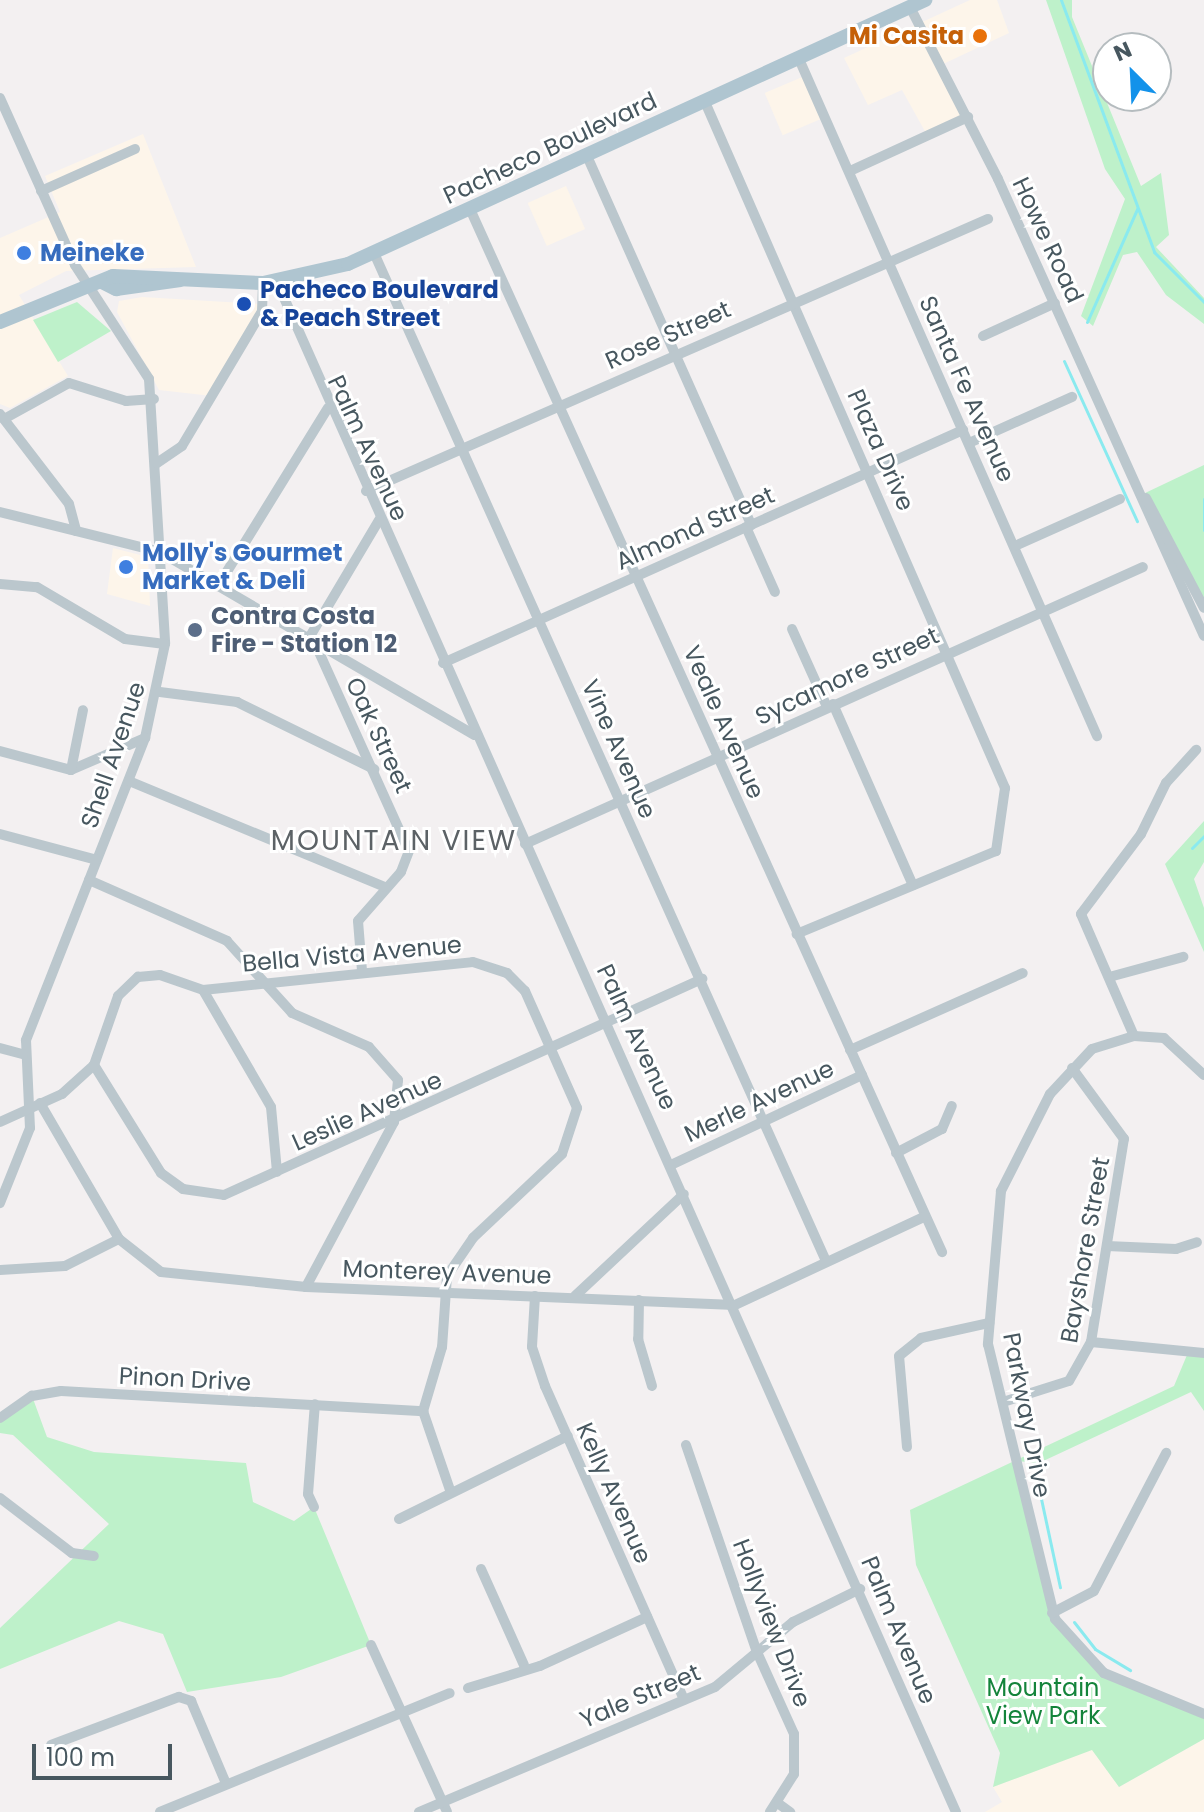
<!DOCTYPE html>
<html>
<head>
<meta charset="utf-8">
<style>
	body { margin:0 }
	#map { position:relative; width:1204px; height:1812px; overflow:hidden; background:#f3f0f1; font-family:Poppins,sans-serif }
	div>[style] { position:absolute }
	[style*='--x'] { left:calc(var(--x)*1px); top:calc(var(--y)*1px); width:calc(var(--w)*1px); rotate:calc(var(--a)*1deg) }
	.commercial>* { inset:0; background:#fdf5ea; transform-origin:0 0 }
	.green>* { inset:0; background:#bef1ca }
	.stream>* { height:3px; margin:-1.5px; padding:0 1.5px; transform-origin:1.5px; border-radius:1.5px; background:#8aeaef }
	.minor>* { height:10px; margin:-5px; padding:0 5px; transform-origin:5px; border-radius:5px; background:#bbc7cd }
	.major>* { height:14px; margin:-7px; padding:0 7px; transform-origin:7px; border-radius:7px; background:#afc5d0 }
	.dots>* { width:22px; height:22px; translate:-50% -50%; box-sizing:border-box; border:4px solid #fff; border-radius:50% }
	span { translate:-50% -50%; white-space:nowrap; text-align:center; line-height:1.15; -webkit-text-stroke:6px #fff; paint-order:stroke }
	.food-label { font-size:24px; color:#c56008; font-weight:700 }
	.right { translate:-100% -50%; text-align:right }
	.street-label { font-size:24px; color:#47575f }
	.shop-label { font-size:24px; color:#366cbe; font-weight:700 }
	.left { translate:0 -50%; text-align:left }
	.transit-label { font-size:24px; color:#164399; font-weight:700 }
	.service-label { font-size:24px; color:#4e5e75; font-weight:700 }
	.park-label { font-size:24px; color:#14843b }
	.quarter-label { font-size:28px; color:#5c6266; letter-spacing:2px }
	.north { position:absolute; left:1092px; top:32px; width:80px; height:80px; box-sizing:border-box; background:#fff; border:2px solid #b5bcbf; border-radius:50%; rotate:336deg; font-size:22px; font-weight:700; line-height:32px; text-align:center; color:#47575f }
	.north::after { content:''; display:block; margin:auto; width:28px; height:36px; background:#1392ea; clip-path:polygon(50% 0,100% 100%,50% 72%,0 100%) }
	.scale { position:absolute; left:32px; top:1744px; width:140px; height:36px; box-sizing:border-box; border:4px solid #47575f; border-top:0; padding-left:10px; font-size:24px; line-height:28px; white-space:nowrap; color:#47575f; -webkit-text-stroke:6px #fff; paint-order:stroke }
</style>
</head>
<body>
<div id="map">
	<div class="commercial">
		<i style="clip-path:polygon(970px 0,997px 0,1009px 33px,941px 65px,968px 117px,927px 135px,902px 90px,868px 105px,844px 58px)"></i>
		<i style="left:807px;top:75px;width:46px;height:46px;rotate:67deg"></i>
		<i style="clip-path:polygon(143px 134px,196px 267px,66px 271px,19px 295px,68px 376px,10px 408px,0 404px,0 238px,60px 212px,45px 176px)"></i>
		<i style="left:566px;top:186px;width:47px;height:42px;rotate:66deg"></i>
		<i style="clip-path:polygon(142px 297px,262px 304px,212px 396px,159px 390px,117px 312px,119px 301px)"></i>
		<i style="clip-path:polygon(113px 548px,148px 557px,150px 606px,107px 594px)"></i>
		<i style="clip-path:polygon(1204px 1739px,1204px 1812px,985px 1812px,1002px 1802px,993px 1787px,1092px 1749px,1119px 1787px)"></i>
	</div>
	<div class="green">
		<i style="clip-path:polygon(1046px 0,1072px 0,1072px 17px,1141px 186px,1161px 173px,1169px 235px,1156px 247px,1204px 298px,1204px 324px,1166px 295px,1137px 252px,1123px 255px,1093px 326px,1081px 316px,1125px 199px,1105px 169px)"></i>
		<i style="clip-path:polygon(77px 302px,111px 331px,58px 362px,33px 320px)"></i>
		<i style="clip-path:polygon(1204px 465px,1204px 608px,1143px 494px)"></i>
		<i style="clip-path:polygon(1204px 821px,1204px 862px,1194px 879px,1204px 908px,1204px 952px,1165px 864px)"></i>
		<i style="clip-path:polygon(1204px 1353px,1204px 1411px,1191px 1392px,1039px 1463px,1016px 1461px,1047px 1601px,1104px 1673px,1204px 1714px,1204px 1739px,1119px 1787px,1092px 1750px,993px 1787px,1000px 1753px,916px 1565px,910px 1510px,1174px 1386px,1187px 1355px)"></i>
		<i style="clip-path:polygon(32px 1396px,47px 1437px,94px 1452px,246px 1463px,253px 1502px,294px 1521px,314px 1507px,371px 1645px,281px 1677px,187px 1692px,163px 1634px,119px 1621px,0 1669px,0 1628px,109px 1524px,13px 1435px,0 1433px,0 1418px)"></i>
	</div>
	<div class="stream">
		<i style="--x:1061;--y:0;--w:269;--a:69.7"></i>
		<i style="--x:1154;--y:252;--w:71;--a:45"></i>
		<i style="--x:1087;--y:322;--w:124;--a:-66.1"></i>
		<i style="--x:1064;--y:361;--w:176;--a:65.5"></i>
		<i style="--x:1204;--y:499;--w:31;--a:90"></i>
		<i style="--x:1192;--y:848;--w:17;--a:-45"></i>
		<i style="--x:1034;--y:1466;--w:124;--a:77.9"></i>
		<i style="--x:1074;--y:1622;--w:34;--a:52"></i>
		<i style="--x:1095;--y:1649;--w:41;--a:31"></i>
	</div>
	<div class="minor">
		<i style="--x:910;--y:7;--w:193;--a:62.9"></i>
		<i style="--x:998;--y:179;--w:501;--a:65.74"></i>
		<i style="--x:799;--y:59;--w:740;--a:66.24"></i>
		<i style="--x:0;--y:98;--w:183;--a:65.8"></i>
		<i style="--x:75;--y:265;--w:136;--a:57"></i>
		<i style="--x:149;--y:379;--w:265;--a:86.5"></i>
		<i style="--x:165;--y:644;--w:96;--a:102"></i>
		<i style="--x:145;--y:738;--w:325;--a:111.5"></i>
		<i style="--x:26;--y:1040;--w:88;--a:87.4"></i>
		<i style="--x:30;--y:1128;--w:81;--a:111.8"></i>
		<i style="--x:705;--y:102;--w:749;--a:66.38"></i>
		<i style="--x:1005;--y:788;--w:64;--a:98.1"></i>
		<i style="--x:996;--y:851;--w:216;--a:157.4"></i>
		<i style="--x:587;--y:156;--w:404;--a:66"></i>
		<i style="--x:850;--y:171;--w:130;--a:-24.6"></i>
		<i style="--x:41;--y:191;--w:103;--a:-24.1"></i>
		<i style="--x:470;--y:209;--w:1145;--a:65.65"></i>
		<i style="--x:374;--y:253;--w:1105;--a:65.85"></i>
		<i style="--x:277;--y:282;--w:1674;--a:66.07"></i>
		<i style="--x:983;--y:336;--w:79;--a:-24.6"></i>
		<i style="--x:0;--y:414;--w:113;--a:52.5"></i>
		<i style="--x:69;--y:504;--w:28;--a:75"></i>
		<i style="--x:4;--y:419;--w:74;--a:-29"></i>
		<i style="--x:69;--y:383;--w:60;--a:17.5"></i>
		<i style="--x:126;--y:401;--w:28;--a:-4"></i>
		<i style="--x:969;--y:443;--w:113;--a:-24.1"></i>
		<i style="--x:157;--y:463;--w:30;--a:-34"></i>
		<i style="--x:182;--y:446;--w:157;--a:-59.3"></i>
		<i style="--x:262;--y:311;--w:28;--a:-88"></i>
		<i style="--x:366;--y:491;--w:679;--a:-23.62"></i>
		<i style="--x:1146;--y:498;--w:124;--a:62.2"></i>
		<i style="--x:0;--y:512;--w:165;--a:14"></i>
		<i style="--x:160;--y:552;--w:364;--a:30.2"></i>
		<i style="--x:746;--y:527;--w:71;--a:66"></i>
		<i style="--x:1015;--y:546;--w:115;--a:-24.1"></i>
		<i style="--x:0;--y:584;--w:37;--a:5"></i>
		<i style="--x:37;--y:587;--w:102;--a:30.6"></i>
		<i style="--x:125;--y:639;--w:40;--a:7.1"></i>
		<i style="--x:218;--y:586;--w:209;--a:-58.3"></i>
		<i style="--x:792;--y:629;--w:85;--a:65.8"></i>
		<i style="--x:309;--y:638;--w:137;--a:-59.3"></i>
		<i style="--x:314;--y:641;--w:230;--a:65.7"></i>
		<i style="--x:409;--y:851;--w:22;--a:111"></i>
		<i style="--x:401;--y:872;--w:65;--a:131.3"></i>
		<i style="--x:358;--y:921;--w:50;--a:85.4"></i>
		<i style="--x:443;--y:663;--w:570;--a:-24.14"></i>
		<i style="--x:160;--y:692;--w:78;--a:7.4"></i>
		<i style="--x:237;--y:702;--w:153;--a:26.1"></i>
		<i style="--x:833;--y:704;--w:198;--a:66.2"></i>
		<i style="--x:0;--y:751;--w:73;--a:15"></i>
		<i style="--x:71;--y:770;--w:81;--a:-23.4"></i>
		<i style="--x:71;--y:770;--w:61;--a:-78.7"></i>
		<i style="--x:129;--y:781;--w:277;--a:22.5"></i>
		<i style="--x:0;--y:834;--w:100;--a:15"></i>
		<i style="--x:525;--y:844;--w:677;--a:-24.14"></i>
		<i style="--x:89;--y:880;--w:151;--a:23.8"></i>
		<i style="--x:227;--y:941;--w:97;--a:47.9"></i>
		<i style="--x:292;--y:1013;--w:84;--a:23.8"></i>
		<i style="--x:369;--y:1047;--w:44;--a:48.7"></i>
		<i style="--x:398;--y:1080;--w:42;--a:95.4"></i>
		<i style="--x:394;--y:1122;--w:187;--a:118.1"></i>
		<i style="--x:1113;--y:976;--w:73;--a:-15.2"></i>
		<i style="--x:203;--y:990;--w:135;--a:59.8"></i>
		<i style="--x:271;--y:1107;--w:65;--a:84.7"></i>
		<i style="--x:1134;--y:1036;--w:133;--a:-113.5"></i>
		<i style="--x:1081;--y:914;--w:100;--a:-53.1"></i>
		<i style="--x:1141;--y:834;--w:57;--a:-63.9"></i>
		<i style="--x:1166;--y:783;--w:45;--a:-47.7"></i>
		<i style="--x:0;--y:1048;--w:24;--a:15"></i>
		<i style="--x:850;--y:1050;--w:189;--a:-24"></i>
		<i style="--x:94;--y:1065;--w:127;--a:58.2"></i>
		<i style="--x:161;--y:1173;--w:27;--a:36"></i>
		<i style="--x:183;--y:1189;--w:41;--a:8.3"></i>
		<i style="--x:224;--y:1195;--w:525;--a:-24.32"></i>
		<i style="--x:1204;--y:1075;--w:54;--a:-137.2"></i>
		<i style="--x:1164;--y:1038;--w:30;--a:-176"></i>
		<i style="--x:1134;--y:1036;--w:44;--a:162.8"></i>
		<i style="--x:1092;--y:1049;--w:62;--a:133"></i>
		<i style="--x:1050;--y:1094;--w:109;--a:116.8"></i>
		<i style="--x:1001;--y:1191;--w:154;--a:94.9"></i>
		<i style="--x:988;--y:1344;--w:283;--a:76.3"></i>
		<i style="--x:1055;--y:1619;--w:73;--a:47.8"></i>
		<i style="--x:1104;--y:1673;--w:108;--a:22.3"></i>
		<i style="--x:40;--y:1103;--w:157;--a:59.8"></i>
		<i style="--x:119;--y:1239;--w:53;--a:38.2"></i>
		<i style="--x:161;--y:1272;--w:146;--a:5.9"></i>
		<i style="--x:306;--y:1287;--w:429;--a:2.4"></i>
		<i style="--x:735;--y:1305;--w:208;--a:-25"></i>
		<i style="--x:0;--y:1122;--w:68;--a:-24.3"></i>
		<i style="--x:62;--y:1094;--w:43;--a:-42.2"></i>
		<i style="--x:94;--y:1065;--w:73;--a:-70.8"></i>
		<i style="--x:118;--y:996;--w:28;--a:-44"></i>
		<i style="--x:138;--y:977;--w:22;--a:-5"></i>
		<i style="--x:160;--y:975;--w:46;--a:19.2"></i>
		<i style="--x:203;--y:990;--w:271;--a:-5.9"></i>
		<i style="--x:473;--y:962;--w:36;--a:18"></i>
		<i style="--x:507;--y:973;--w:25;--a:45"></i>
		<i style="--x:525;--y:991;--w:128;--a:66"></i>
		<i style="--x:577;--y:1108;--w:48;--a:108.1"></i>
		<i style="--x:562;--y:1154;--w:122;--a:136.7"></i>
		<i style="--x:473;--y:1238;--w:46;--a:124.4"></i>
		<i style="--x:447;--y:1276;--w:71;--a:94"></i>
		<i style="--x:442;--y:1347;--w:67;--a:106.5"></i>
		<i style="--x:423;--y:1411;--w:83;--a:71.1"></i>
		<i style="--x:896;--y:1153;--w:52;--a:-27.6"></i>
		<i style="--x:942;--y:1129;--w:25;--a:-67"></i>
		<i style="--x:673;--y:1164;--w:209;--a:-25.2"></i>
		<i style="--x:1107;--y:1246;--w:69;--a:2.5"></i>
		<i style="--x:1176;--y:1249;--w:22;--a:-18"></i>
		<i style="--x:0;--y:1270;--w:65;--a:-3.5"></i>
		<i style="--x:65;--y:1266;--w:60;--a:-26.6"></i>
		<i style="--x:535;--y:1296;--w:51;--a:93.4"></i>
		<i style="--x:532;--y:1347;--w:41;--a:71.6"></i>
		<i style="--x:545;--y:1386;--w:343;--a:66.1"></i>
		<i style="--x:575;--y:1296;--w:149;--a:-43.1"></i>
		<i style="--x:639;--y:1300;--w:39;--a:91"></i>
		<i style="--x:638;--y:1339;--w:49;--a:73.4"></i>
		<i style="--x:1091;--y:1342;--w:114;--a:5.6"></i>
		<i style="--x:1003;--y:1402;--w:69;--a:-17.7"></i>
		<i style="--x:1069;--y:1381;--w:45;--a:-60.6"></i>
		<i style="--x:1091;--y:1342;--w:206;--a:-80.8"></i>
		<i style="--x:1124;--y:1139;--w:88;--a:-126.2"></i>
		<i style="--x:0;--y:1418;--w:39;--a:-35"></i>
		<i style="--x:32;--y:1396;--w:29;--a:-10"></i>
		<i style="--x:61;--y:1391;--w:363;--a:3.2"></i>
		<i style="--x:686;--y:1445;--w:219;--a:71.1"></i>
		<i style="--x:757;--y:1652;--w:90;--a:65.7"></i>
		<i style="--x:794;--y:1734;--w:40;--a:90"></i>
		<i style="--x:794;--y:1774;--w:45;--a:122.3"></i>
		<i style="--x:907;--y:1447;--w:91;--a:-95"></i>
		<i style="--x:899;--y:1356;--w:28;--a:-39"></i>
		<i style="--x:921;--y:1338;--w:70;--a:-12.4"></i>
		<i style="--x:0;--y:1498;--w:91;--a:37.4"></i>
		<i style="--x:72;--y:1553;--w:22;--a:8"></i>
		<i style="--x:314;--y:1507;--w:14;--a:-115"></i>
		<i style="--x:308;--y:1494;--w:90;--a:-85.6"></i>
		<i style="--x:399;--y:1519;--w:188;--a:-26.2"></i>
		<i style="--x:481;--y:1569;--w:105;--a:65.9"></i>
		<i style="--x:1052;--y:1613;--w:47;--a:-27.6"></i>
		<i style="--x:1094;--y:1591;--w:156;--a:-62.4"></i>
		<i style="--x:371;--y:1645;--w:183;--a:65.5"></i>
		<i style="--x:468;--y:1688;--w:75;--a:-17"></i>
		<i style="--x:540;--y:1666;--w:118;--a:-24.6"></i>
		<i style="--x:51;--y:1745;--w:137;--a:-20.6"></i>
		<i style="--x:179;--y:1697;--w:13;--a:18"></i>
		<i style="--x:191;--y:1701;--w:87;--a:67"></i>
		<i style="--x:779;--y:1804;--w:14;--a:36"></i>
		<i style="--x:160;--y:1812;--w:313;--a:-22.3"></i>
		<i style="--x:419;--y:1812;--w:321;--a:-22.9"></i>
		<i style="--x:715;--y:1687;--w:102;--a:-39.8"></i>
		<i style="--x:793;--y:1622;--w:75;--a:-26.2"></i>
	</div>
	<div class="major">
		<i style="--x:102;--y:282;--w:16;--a:27"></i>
		<i style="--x:116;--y:289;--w:65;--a:-8"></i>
		<i style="--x:0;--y:322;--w:122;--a:-22.2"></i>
		<i style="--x:113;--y:276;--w:150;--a:2.7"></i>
		<i style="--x:263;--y:283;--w:87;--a:-12.6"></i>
		<i style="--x:348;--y:264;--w:635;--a:-24.59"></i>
	</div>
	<div class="dots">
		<i style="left:980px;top:36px;background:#e8710a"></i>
		<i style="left:24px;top:253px;background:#3f7fe0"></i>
		<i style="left:244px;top:304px;background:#1a4fb4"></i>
		<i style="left:126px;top:567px;background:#3f7fe0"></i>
		<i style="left:195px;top:630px;background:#5c6f8a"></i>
	</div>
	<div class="food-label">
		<span class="right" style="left:964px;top:36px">Mi Casita</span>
	</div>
	<div class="street-label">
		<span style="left:550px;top:148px;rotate:-25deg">Pacheco Boulevard</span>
		<span style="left:1048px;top:240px;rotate:65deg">Howe Road</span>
		<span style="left:668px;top:335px;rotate:-24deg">Rose Street</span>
		<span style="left:967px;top:389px;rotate:66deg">Santa Fe Avenue</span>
		<span style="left:368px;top:448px;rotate:65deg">Palm Avenue</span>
		<span style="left:881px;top:450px;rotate:66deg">Plaza Drive</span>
		<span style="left:695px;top:528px;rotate:-24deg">Almond Street</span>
		<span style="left:847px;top:676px;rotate:-25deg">Sycamore Street</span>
		<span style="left:724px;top:722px;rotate:66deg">Veale Avenue</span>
		<span style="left:379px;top:735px;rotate:65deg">Oak Street</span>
		<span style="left:619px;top:749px;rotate:66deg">Vine Avenue</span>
		<span style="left:113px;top:755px;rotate:-71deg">Shell Avenue</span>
		<span style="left:352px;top:954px;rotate:-5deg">Bella Vista Avenue</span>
		<span style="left:637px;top:1037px;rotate:65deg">Palm Avenue</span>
		<span style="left:759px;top:1101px;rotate:-25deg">Merle Avenue</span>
		<span style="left:367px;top:1111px;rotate:-24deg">Leslie Avenue</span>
		<span style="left:1085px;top:1250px;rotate:-80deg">Bayshore Street</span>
		<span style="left:447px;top:1272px;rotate:2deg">Monterey Avenue</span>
		<span style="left:185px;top:1379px;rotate:3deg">Pinon Drive</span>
		<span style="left:1027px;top:1415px;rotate:79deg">Parkway Drive</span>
		<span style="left:614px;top:1493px;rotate:66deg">Kelly Avenue</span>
		<span style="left:772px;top:1623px;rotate:69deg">Hollyview Drive</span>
		<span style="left:899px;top:1630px;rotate:67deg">Palm Avenue</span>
		<span style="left:640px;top:1696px;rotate:-23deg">Yale Street</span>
	</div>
	<div class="shop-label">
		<span class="left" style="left:40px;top:253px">Meineke</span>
		<span class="left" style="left:142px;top:567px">Molly's Gourmet<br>Market &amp; Deli</span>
	</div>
	<div class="transit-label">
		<span class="left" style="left:260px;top:304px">Pacheco Boulevard<br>&amp; Peach Street</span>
	</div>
	<div class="service-label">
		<span class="left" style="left:211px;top:630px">Contra Costa<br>Fire - Station 12</span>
	</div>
	<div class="park-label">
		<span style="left:1043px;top:1702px">Mountain<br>View Park</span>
	</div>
	<div class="quarter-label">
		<span style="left:394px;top:841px">MOUNTAIN VIEW</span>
	</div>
	<div class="north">N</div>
	<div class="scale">100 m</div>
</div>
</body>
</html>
